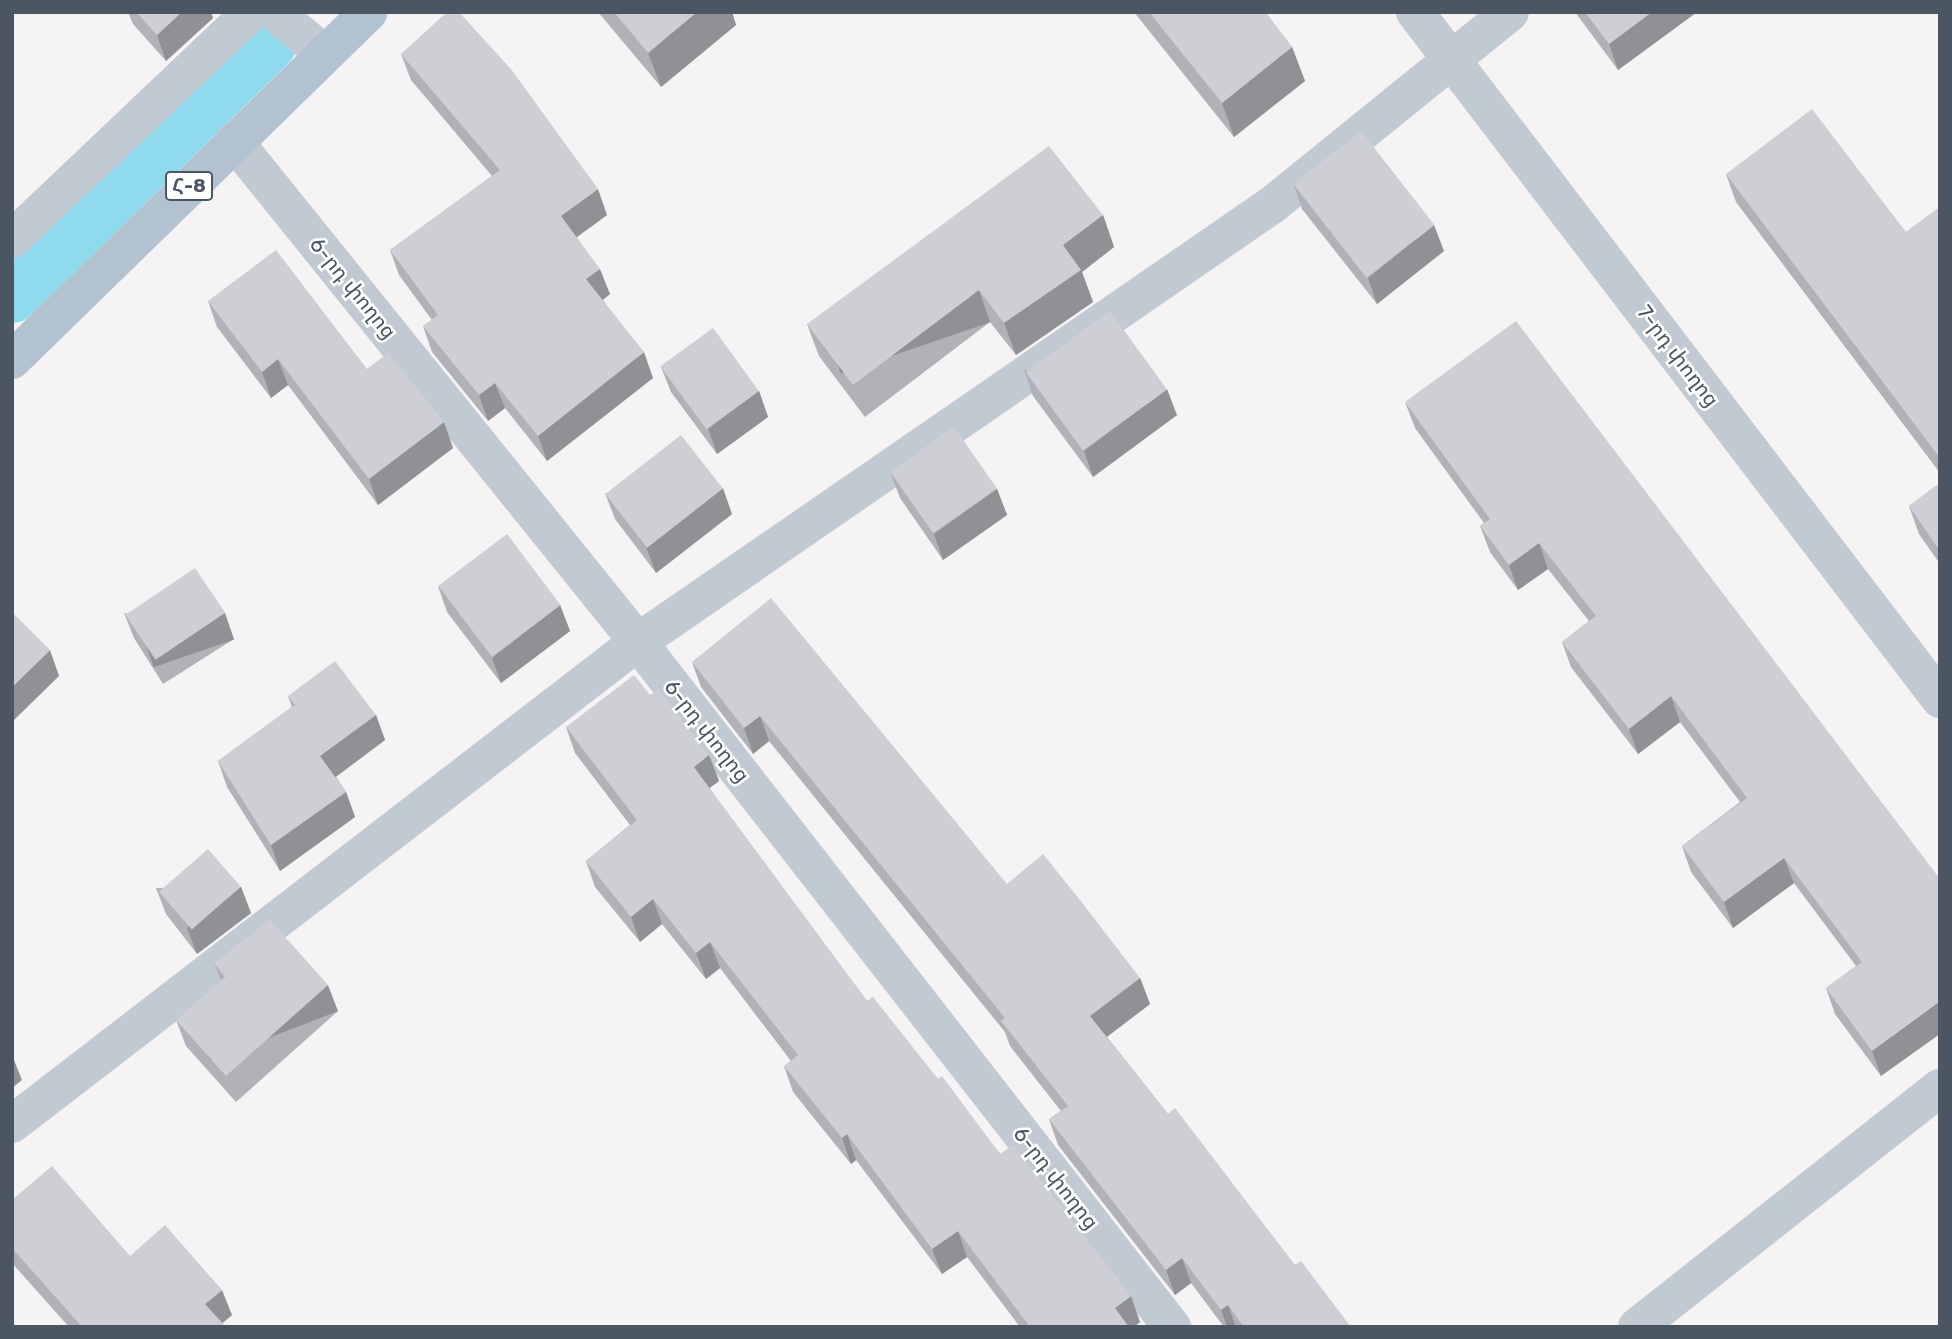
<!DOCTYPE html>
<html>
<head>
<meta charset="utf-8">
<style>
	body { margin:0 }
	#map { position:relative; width:1952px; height:1339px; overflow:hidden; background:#f5f3f3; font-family:Rubik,"Noto Sans Armenian",sans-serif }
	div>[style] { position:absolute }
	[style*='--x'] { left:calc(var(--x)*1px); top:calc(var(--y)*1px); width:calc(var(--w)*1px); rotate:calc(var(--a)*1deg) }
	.canal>* { height:54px; margin:-27px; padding:0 27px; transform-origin:27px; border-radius:27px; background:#90daee }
	.minor>* { height:38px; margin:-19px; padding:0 19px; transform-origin:19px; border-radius:19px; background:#c1cad2 }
	.major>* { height:38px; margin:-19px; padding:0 19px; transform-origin:19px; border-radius:19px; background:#b3c2d1 }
	.wall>* { inset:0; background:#b0b2b7 }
	.shaded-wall>* { inset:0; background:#909195; transform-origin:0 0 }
	.building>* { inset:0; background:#cdcfd5; transform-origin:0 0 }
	span { translate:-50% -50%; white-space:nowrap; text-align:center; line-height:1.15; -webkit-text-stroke:5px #fff; paint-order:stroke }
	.shield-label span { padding:2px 5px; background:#fff; border:2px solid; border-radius:5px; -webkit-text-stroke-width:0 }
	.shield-label { font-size:19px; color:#4a5661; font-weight:700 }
	.street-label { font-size:21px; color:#4a5661 }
	.frame { position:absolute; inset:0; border:14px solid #4a5661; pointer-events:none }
</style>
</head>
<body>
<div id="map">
	<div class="canal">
		<i style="--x:12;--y:296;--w:361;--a:-44.4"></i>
	</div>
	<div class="minor">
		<i style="--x:274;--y:12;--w:66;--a:39.5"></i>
		<i style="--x:1415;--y:12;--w:865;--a:52.61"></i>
		<i style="--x:234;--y:141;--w:644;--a:51.12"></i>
		<i style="--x:638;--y:642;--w:869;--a:52.06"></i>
		<i style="--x:12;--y:239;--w:330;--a:-43.5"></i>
		<i style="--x:12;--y:1124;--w:790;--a:-37.6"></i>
		<i style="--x:638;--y:642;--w:770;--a:-34.58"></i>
		<i style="--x:1272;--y:205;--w:306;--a:-39"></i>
		<i style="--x:1637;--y:1327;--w:386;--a:-38.3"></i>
	</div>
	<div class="major">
		<i style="--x:12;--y:360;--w:498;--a:-44.3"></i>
	</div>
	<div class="wall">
		<i style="clip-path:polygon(128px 12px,211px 12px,213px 18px,166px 61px,133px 24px)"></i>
		<i style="clip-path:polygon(598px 12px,732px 12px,736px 25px,661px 87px)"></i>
		<i style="clip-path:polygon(1134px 12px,1265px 12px,1292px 47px,1305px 81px,1234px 137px)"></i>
		<i style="clip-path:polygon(1575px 12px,1697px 12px,1618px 70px)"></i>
		<i style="clip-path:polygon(401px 54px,607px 215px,577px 237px,610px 294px,603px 300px,653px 378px,547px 461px,505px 408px,488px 421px,432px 352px,423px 326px,432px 320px,399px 275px,390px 250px,492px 176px,411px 80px)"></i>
		<i style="clip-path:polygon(1726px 174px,1906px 232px,1940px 207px,1940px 473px,1736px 202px)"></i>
		<i style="clip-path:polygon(1293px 183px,1444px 251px,1377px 304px,1302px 209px)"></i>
		<i style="clip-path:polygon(1103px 215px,1114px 247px,1082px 272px,1093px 302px,1016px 355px,990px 322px,865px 417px,819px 356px,807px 324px)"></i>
		<i style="clip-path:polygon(208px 301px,453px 448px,378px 505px,288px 385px,271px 398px,217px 327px)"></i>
		<i style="clip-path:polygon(661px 367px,759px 391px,768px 417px,717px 454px,671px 392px)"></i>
		<i style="clip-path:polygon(1024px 370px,1177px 415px,1093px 477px,1033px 396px)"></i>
		<i style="clip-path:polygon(1405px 402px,1940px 879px,1881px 1076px,1835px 1014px,1826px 988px,1856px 966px,1794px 883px,1733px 928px,1691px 872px,1682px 846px,1740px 802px,1680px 722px,1638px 754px,1571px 667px,1562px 642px,1589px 621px,1548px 569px,1518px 590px,1490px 552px,1480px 526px,1484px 523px,1415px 428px)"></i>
		<i style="clip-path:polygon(890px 472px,997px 489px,1007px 515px,943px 560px,900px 498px)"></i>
		<i style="clip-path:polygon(1940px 483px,1940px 564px,1919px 534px,1909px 506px)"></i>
		<i style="clip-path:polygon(605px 493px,732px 514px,656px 573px,615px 519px)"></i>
		<i style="clip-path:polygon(438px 586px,560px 605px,570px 631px,501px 683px,447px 612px)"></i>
		<i style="clip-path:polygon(124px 613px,234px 639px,163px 684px,134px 638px)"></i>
		<i style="clip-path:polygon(692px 662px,1140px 978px,1150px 1004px,1107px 1037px,1168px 1114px,1295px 1265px,1351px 1327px,1224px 1327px,1191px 1283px,1175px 1295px,1058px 1145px,1049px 1119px,1061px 1111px,1010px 1046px,1005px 1032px,769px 741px,753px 754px,701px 687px)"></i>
		<i style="clip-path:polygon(288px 696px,376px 715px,385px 740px,336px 777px,346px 792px,355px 817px,280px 871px,227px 787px,218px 761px,292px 707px)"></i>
		<i style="clip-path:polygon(566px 727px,709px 755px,719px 781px,709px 788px,867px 1001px,938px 1079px,1140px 1322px,1134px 1327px,1020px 1327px,967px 1257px,942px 1274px,856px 1160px,851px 1164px,793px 1092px,784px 1066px,791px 1061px,720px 968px,706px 979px,662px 924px,640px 942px,595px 887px,586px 861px,630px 825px,575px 753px)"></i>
		<i style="clip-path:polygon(241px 887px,251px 913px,197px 954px,166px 914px,156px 888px)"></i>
		<i style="clip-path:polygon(214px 963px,338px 1011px,236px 1102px,186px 1046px,176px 1020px,221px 981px)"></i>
		<i style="clip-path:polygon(12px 1200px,130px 1256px,232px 1315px,222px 1323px,226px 1327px,69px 1327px,12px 1263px)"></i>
	</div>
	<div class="shaded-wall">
		<i style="clip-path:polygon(182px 12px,211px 12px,213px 18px,166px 61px,157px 35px)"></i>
		<i style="clip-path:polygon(697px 12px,732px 12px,736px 25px,661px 87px,648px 53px)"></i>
		<i style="clip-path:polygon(1652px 12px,1697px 12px,1618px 70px,1609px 44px)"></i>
		<i style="clip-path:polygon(1292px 47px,1305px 81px,1234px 137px,1222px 103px)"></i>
		<i style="clip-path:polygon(598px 189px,607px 215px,570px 242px,561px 216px)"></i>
		<i style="clip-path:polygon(1103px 215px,1114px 247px,1082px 272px,1093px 302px,1016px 355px,1004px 323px,1063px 245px)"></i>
		<i style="clip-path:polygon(1434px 225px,1444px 251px,1377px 304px,1368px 278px)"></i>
		<i style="clip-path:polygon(600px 269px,610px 294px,596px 305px,586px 279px)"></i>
		<i style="left:979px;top:290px;width:34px;height:158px;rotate:71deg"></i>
		<i style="clip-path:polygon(644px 352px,653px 378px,547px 461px,538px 436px)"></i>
		<i style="clip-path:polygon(278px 359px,288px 385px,271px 398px,262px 372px)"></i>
		<i style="clip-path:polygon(495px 383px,505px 408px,488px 421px,479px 395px)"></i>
		<i style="clip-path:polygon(1167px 389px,1177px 415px,1093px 477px,1084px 451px)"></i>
		<i style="clip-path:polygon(759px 391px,768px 417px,717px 454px,708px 429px)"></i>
		<i style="clip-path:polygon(444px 422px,453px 448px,378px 505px,369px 479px)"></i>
		<i style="clip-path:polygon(723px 488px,732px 514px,656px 573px,646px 547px)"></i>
		<i style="clip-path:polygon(997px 489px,1007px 515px,943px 560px,934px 534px)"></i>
		<i style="clip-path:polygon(1539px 543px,1548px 569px,1518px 590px,1509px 565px)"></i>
		<i style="clip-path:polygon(560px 605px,570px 631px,501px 683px,492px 658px)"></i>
		<i style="left:225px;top:613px;width:28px;height:85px;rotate:71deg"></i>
		<i style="clip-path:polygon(50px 650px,59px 676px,12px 722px,12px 687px)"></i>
		<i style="clip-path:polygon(1671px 696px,1680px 722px,1638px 754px,1629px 729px)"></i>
		<i style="clip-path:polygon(376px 715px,385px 740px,330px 781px,320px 756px)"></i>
		<i style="clip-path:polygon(760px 716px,769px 741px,753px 754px,744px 728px)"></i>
		<i style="clip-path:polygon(709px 755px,719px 781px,703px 793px,694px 767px)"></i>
		<i style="clip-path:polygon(346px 792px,355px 817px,280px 871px,271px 845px)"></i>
		<i style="clip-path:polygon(1784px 858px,1794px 883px,1733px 928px,1724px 902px)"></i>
		<i style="clip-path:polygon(241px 887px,251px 913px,197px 954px,187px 928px)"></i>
		<i style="clip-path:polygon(653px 899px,662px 924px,640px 942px,631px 917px)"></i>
		<i style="clip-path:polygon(710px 942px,720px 968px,706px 979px,696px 953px)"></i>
		<i style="clip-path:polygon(1140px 978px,1150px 1004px,1100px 1042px,1090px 1016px)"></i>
		<i style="left:328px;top:985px;width:28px;height:137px;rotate:69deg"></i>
		<i style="clip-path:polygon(1940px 1001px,1940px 1034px,1881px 1076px,1872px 1051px)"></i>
		<i style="clip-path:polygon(12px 1055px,22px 1080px,12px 1088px)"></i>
		<i style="clip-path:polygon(847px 1134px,856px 1160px,851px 1164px,842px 1138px)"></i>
		<i style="clip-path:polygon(958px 1231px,967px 1257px,942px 1274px,932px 1249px)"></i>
		<i style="clip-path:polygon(1182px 1258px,1191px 1283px,1175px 1295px,1166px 1270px)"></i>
		<i style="clip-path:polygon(222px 1290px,232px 1315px,218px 1327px,205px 1304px)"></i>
		<i style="clip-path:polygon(1131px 1296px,1140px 1322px,1134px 1327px,1122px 1327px,1115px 1308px)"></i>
		<i style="clip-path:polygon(1228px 1305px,1236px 1327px,1227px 1327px,1221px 1310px)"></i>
	</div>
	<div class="building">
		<i style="clip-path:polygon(136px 12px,182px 12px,157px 35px)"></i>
		<i style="clip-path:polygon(447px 12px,459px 12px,511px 69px,598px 189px,561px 216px,600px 269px,586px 279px,644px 352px,538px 436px,495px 383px,479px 395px,423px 326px,438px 315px,390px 250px,500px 170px,401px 54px)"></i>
		<i style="clip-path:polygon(614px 12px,697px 12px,648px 53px)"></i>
		<i style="clip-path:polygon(1149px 12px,1265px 12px,1292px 47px,1222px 103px)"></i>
		<i style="clip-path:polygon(1585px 12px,1652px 12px,1609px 44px)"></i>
		<i style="clip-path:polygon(1812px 109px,1906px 232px,1940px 207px,1940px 458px,1726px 174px)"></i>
		<i style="left:1361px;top:131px;width:119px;height:86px;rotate:52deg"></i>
		<i style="clip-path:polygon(1049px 146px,1103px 215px,1063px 245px,1081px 270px,1004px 323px,979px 290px,853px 385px,807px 324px)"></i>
		<i style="clip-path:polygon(276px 250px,367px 369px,388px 353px,444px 422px,369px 479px,278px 359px,262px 372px,208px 301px)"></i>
		<i style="left:1110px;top:311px;width:97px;height:104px;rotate:54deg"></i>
		<i style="clip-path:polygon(1516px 321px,1940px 879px,1940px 1001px,1872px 1051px,1826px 988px,1862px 962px,1784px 858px,1724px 902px,1682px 846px,1747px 798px,1671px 696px,1629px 729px,1562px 642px,1596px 616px,1539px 543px,1509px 565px,1480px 526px,1490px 519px,1405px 402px)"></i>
		<i style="left:713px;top:328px;width:78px;height:65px;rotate:54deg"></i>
		<i style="left:954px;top:427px;width:75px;height:78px;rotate:55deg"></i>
		<i style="left:681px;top:435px;width:68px;height:96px;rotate:52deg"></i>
		<i style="clip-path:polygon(1940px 483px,1940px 551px,1909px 506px)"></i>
		<i style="left:507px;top:534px;width:89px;height:86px;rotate:53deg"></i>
		<i style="left:195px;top:568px;width:54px;height:84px;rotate:56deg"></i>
		<i style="clip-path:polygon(771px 598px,1007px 884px,1043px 854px,1080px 900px,1140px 978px,1090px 1016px,1168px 1114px,1175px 1108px,1295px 1265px,1301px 1261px,1351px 1327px,1244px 1327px,1228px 1305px,1221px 1310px,1182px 1258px,1166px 1270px,1049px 1119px,1068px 1106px,1001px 1021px,1005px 1018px,760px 716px,744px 728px,692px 662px)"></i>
		<i style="clip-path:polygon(12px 612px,50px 650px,12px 687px)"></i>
		<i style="clip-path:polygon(335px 661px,376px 715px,320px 756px,346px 792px,271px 845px,218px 761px,295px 705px,288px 696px)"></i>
		<i style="clip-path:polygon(634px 675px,650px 695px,658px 689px,709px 755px,694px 767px,867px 1001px,873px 997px,938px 1079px,942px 1076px,1000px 1154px,1013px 1145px,1131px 1296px,1115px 1308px,1129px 1327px,1030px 1327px,958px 1231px,932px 1249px,847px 1134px,842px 1138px,784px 1066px,798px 1055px,710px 942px,696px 953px,653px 899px,631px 917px,586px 861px,637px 820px,566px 727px)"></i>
		<i style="left:208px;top:849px;width:50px;height:65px;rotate:49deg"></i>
		<i style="clip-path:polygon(270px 920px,328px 985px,226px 1076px,176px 1020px,225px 977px,214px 963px)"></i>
		<i style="clip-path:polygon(52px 1166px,130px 1256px,165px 1225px,222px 1290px,205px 1304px,226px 1327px,82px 1327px,12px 1248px,12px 1200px)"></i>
	</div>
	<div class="shield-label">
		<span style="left:189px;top:186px">Հ-8</span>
	</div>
	<div class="street-label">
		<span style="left:353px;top:288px;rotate:51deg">6-րդ փողոց</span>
		<span style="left:1678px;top:356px;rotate:53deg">7-րդ փողոց</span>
		<span style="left:707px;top:731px;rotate:52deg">6-րդ փողոց</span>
		<span style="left:1056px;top:1178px;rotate:52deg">6-րդ փողոց</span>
	</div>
	<div class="frame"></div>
</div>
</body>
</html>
